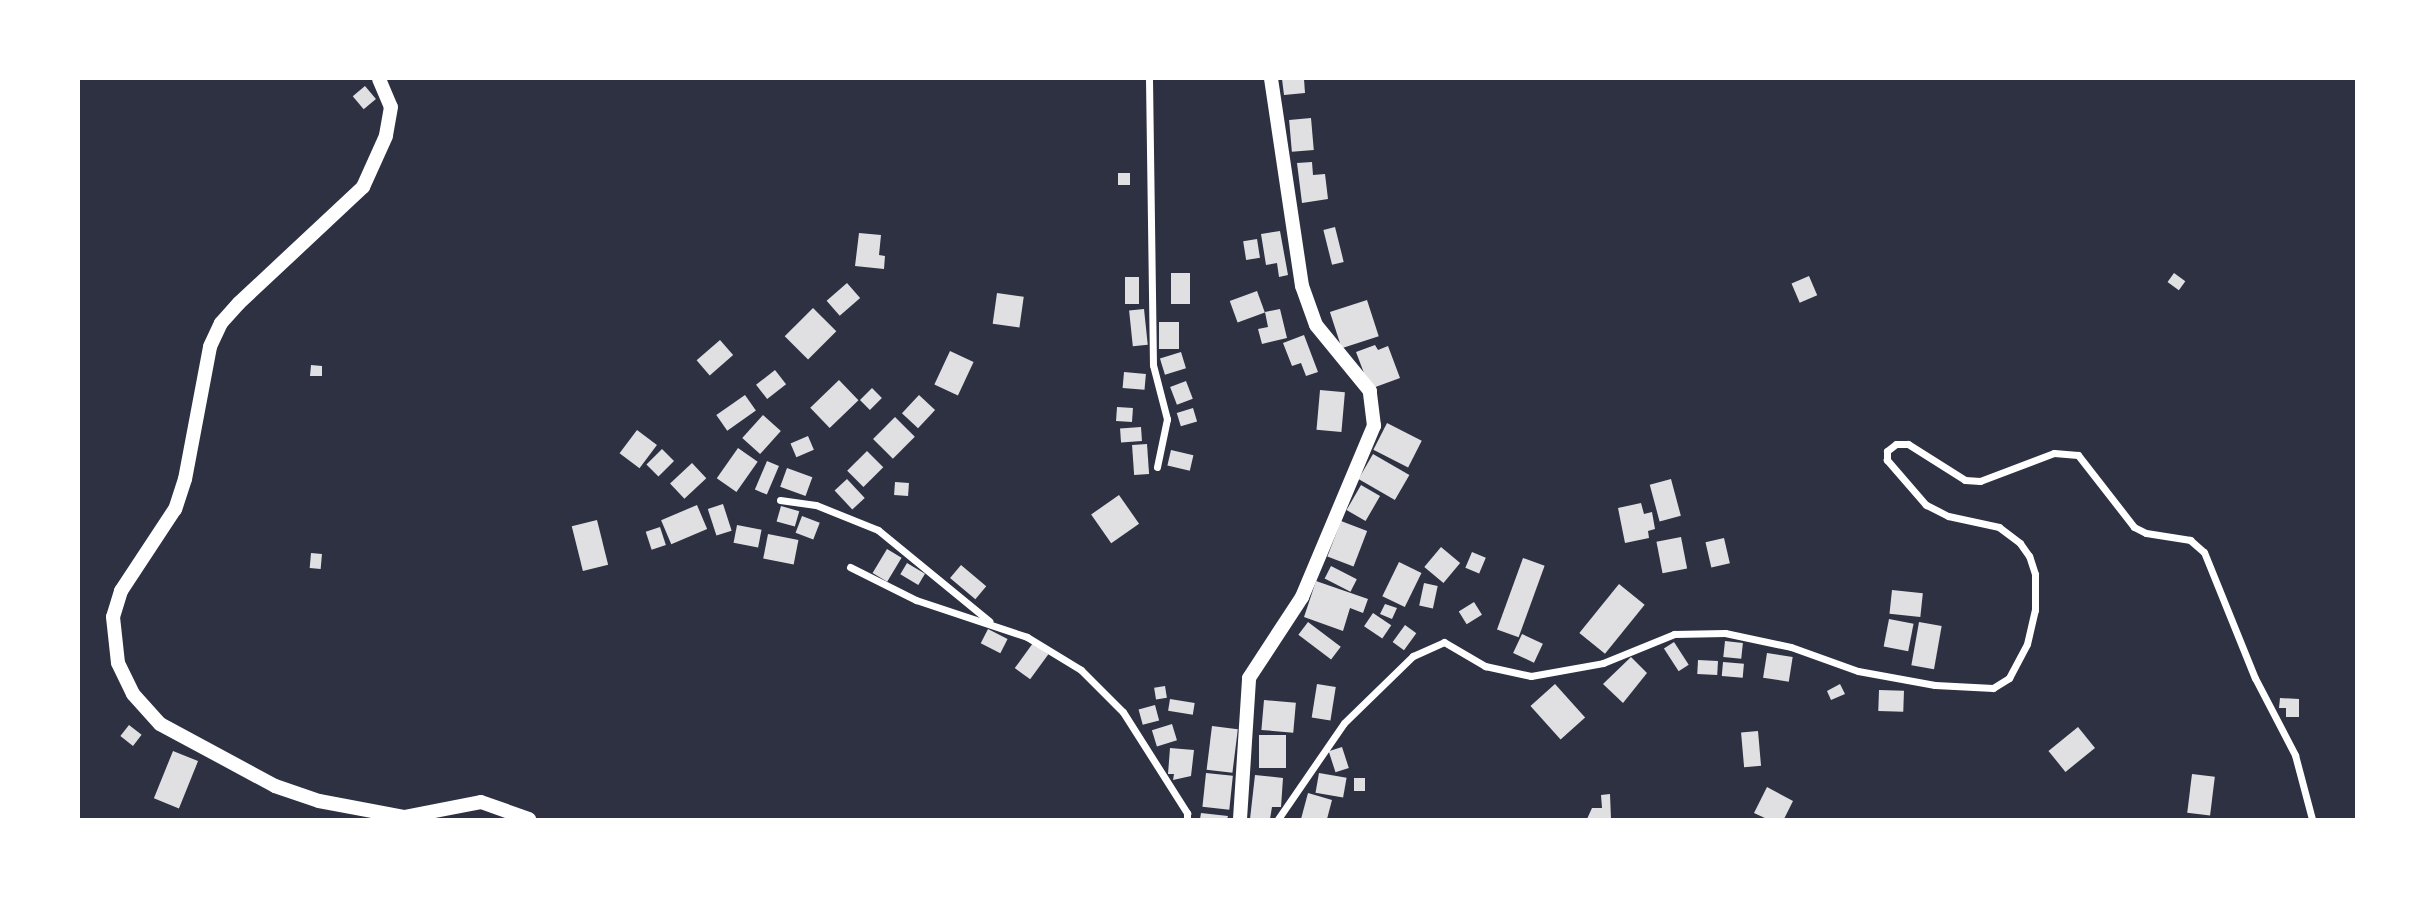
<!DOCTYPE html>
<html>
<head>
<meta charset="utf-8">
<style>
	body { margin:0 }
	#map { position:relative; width:2435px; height:898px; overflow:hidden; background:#2d3142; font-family:Rubik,sans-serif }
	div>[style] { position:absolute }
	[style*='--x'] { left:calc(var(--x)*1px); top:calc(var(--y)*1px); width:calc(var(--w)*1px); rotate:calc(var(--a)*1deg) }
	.building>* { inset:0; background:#e0e0e3; transform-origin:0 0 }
	.minor>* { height:7px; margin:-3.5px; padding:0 3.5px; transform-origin:3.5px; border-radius:3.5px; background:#fff }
	.primary>* { height:14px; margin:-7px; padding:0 7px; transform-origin:7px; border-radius:7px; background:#fff }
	span { translate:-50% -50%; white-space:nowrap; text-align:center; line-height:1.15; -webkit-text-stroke:5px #fff; paint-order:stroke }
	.frame { position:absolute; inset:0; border:80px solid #fff; pointer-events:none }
</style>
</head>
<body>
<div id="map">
	<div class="building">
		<i style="clip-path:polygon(1282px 79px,1304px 79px,1305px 93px,1284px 95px)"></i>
		<i style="left:365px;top:86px;width:17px;height:16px;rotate:50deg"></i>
		<i style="left:1311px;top:118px;width:32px;height:22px;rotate:85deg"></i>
		<i style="clip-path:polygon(1312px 162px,1313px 175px,1325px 174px,1328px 199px,1302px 203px,1297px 163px)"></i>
		<i style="left:1118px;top:173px;width:12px;height:12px"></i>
		<i style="left:1335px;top:227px;width:36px;height:12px;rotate:76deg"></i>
		<i style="clip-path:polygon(1280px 231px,1288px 275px,1279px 277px,1277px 263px,1266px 265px,1261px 234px)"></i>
		<i style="clip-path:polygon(859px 233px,881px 235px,879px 255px,885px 256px,884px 269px,855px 266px)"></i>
		<i style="left:1257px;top:239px;width:19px;height:14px;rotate:81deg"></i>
		<i style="left:1171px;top:273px;width:19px;height:31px"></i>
		<i style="left:2174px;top:273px;width:14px;height:11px;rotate:36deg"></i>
		<i style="left:1809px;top:276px;width:21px;height:19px;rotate:67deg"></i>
		<i style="left:1125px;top:277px;width:14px;height:27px"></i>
		<i style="left:847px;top:283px;width:20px;height:27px;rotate:49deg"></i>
		<i style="left:1257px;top:291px;width:23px;height:29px;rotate:70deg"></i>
		<i style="left:997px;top:293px;width:27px;height:31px;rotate:8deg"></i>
		<i style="left:1367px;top:300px;width:38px;height:39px;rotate:72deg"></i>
		<i style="left:813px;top:308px;width:33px;height:40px;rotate:45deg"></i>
		<i style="left:1144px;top:309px;width:36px;height:15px;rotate:84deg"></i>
		<i style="clip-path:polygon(1280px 309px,1287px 338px,1262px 344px,1258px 329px,1268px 327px,1265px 312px)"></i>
		<i style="left:1159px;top:322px;width:20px;height:27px"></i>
		<i style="clip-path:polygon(1304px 335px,1318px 372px,1306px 376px,1301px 363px,1292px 366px,1283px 343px)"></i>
		<i style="left:720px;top:340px;width:20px;height:31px;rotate:49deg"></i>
		<i style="clip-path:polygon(1375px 345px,1378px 350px,1388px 346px,1400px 378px,1370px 389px,1356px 352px)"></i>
		<i style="left:950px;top:351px;width:26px;height:37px;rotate:25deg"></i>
		<i style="left:1181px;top:352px;width:17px;height:22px;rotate:73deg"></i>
		<i style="clip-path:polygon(311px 365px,322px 366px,322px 376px,310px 376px)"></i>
		<i style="left:775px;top:370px;width:18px;height:24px;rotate:52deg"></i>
		<i style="left:1124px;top:372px;width:22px;height:16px;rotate:5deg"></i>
		<i style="left:839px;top:380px;width:28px;height:40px;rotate:46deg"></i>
		<i style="left:1186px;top:381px;width:19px;height:17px;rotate:69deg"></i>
		<i style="left:872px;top:388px;width:14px;height:17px;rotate:45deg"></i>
		<i style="left:1320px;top:390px;width:25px;height:40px;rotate:5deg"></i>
		<i style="left:745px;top:395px;width:19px;height:35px;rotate:55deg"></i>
		<i style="left:919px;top:395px;width:22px;height:25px;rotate:43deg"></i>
		<i style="left:1117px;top:407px;width:16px;height:14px;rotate:4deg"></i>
		<i style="left:1193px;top:408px;width:14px;height:17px;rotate:73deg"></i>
		<i style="left:763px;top:415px;width:24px;height:31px;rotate:42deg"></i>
		<i style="left:895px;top:417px;width:28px;height:31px;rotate:45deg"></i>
		<i style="left:1387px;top:423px;width:39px;height:30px;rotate:27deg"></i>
		<i style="left:1141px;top:427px;width:14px;height:21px;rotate:86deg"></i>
		<i style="left:637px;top:430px;width:25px;height:29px;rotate:37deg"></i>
		<i style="left:808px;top:436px;width:15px;height:19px;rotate:67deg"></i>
		<i style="left:1147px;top:444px;width:30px;height:15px;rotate:86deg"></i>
		<i style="left:738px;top:448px;width:24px;height:37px;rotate:35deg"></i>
		<i style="left:662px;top:449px;width:17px;height:22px;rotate:45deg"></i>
		<i style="left:1171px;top:450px;width:23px;height:16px;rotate:13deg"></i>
		<i style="left:867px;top:451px;width:23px;height:28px;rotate:45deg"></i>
		<i style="left:1373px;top:454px;width:42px;height:29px;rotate:30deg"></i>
		<i style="left:767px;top:461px;width:13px;height:31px;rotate:23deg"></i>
		<i style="left:692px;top:463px;width:21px;height:30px;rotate:47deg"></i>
		<i style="left:787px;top:468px;width:27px;height:20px;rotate:20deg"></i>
		<i style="left:847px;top:479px;width:26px;height:17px;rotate:47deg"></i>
		<i style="left:1671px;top:479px;width:38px;height:22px;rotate:75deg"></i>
		<i style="left:895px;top:482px;width:14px;height:13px;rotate:4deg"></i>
		<i style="left:1361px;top:485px;width:22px;height:29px;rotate:30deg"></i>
		<i style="left:1119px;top:495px;width:35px;height:34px;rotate:55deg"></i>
		<i style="clip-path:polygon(1641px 503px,1644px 514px,1652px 512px,1655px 529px,1648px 531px,1649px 538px,1625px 543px,1618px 508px)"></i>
		<i style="left:723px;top:504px;width:28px;height:16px;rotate:72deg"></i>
		<i style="left:697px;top:505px;width:26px;height:39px;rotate:67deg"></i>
		<i style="left:781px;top:506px;width:19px;height:16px;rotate:16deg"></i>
		<i style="left:802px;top:516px;width:19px;height:18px;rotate:21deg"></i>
		<i style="left:597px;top:520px;width:46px;height:26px;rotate:76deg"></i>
		<i style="left:1341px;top:521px;width:28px;height:38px;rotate:21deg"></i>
		<i style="left:737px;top:525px;width:25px;height:18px;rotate:11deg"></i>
		<i style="left:660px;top:527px;width:19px;height:15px;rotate:72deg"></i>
		<i style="left:768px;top:534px;width:31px;height:25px;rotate:11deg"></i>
		<i style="left:1681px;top:537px;width:32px;height:25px;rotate:79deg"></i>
		<i style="left:1724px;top:538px;width:26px;height:19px;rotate:77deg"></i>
		<i style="left:1441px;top:547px;width:25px;height:26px;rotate:40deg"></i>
		<i style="left:887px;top:549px;width:17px;height:28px;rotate:31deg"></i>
		<i style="left:1472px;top:552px;width:15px;height:17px;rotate:23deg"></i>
		<i style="left:311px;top:553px;width:11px;height:15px;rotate:5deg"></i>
		<i style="left:1523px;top:558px;width:23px;height:76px;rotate:20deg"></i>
		<i style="left:1399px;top:562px;width:25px;height:38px;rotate:26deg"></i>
		<i style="left:907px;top:563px;width:21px;height:13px;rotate:31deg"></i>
		<i style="left:961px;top:565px;width:33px;height:17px;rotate:40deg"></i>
		<i style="left:1331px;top:566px;width:29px;height:14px;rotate:27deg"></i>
		<i style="clip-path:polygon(1316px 581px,1368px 599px,1363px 613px,1350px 608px,1343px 631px,1304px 617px)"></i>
		<i style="left:1424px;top:583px;width:14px;height:23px;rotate:12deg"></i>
		<i style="left:1619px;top:584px;width:33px;height:63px;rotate:39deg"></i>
		<i style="left:1892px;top:590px;width:31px;height:24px;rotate:6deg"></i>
		<i style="left:1474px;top:602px;width:15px;height:18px;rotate:58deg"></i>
		<i style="clip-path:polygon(1385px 604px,1397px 608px,1392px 619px,1380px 614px)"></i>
		<i style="left:1373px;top:613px;width:22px;height:16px;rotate:34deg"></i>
		<i style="left:1889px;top:619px;width:25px;height:28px;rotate:11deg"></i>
		<i style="left:1308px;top:622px;width:41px;height:16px;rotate:37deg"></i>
		<i style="left:1919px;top:622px;width:23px;height:44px;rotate:10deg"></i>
		<i style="left:1405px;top:625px;width:14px;height:21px;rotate:36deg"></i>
		<i style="left:988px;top:629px;width:22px;height:16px;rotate:27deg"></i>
		<i style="left:1522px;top:634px;width:23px;height:21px;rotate:25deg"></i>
		<i style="left:1725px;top:641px;width:18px;height:16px;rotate:6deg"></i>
		<i style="left:1674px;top:642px;width:27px;height:12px;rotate:57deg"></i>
		<i style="left:1033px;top:643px;width:19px;height:31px;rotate:36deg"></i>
		<i style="left:1767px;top:653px;width:26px;height:25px;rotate:9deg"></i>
		<i style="clip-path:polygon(1631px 657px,1647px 673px,1623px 703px,1603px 684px)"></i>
		<i style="left:1698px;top:660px;width:20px;height:14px;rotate:3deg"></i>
		<i style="left:1723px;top:662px;width:21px;height:14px;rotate:5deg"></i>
		<i style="left:1317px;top:684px;width:19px;height:34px;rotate:9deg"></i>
		<i style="left:1555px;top:684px;width:45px;height:33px;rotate:48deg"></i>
		<i style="clip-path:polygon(1840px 684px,1845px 694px,1831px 700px,1827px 691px)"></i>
		<i style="left:1165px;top:686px;width:12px;height:11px;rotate:81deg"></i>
		<i style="left:1879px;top:690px;width:25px;height:21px;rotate:2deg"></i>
		<i style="clip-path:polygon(2280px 698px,2299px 699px,2299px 717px,2286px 717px,2286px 708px,2279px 708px)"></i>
		<i style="left:1170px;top:699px;width:25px;height:12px;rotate:9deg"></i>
		<i style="left:1264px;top:700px;width:32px;height:30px;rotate:5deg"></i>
		<i style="left:1155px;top:705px;width:16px;height:17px;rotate:75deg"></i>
		<i style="left:1172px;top:724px;width:17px;height:21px;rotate:73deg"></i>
		<i style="left:129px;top:725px;width:16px;height:14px;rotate:38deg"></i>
		<i style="left:1212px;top:726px;width:26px;height:44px;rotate:7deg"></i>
		<i style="left:2078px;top:727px;width:27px;height:38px;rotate:51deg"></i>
		<i style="left:1758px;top:731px;width:35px;height:17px;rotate:85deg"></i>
		<i style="left:1259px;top:735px;width:27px;height:33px"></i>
		<i style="left:1342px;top:747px;width:22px;height:14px;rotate:72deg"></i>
		<i style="clip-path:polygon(1170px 748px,1194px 750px,1191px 776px,1173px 780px,1174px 774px,1168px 774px)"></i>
		<i style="left:173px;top:751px;width:27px;height:51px;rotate:22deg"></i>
		<i style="left:1206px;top:773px;width:27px;height:34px;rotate:6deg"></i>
		<i style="left:1319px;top:773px;width:28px;height:20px;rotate:10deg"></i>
		<i style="left:2192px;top:774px;width:23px;height:39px;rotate:7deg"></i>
		<i style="clip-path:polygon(1255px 775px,1283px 778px,1281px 807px,1272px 807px,1270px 819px,1250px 819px)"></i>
		<i style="left:1354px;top:778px;width:11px;height:13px"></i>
		<i style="clip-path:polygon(1767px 787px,1793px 801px,1784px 819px,1767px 819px,1754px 813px)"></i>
		<i style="clip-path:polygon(1308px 793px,1332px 800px,1327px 819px,1301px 819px)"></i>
		<i style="clip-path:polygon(1610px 794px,1611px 819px,1587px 819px,1592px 808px,1602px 808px,1601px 795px)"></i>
		<i style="clip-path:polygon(1201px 813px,1228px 816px,1227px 819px,1200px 819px)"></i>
	</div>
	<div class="minor">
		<i style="--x:1149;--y:79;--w:286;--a:89.2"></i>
		<i style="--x:1153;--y:365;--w:56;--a:75.5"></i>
		<i style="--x:1167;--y:419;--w:49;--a:101.8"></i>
		<i style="--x:780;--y:500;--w:36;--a:8"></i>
		<i style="--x:816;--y:505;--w:67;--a:22"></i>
		<i style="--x:878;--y:530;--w:144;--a:39.3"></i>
		<i style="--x:850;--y:567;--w:74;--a:26.6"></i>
		<i style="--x:916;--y:600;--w:117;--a:18.4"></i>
		<i style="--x:1027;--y:637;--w:63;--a:31.4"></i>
		<i style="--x:1081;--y:670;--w:59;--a:45"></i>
		<i style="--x:1123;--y:712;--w:120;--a:57.6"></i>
		<i style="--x:1187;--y:813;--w:6;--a:90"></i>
		<i style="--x:1278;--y:819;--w:116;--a:-55.5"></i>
		<i style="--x:1344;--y:723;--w:96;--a:-44.2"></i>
		<i style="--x:1413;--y:656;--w:34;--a:-24"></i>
		<i style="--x:1444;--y:642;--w:48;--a:30.3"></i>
		<i style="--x:1485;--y:666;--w:47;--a:12.3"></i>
		<i style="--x:1531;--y:676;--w:73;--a:-10.2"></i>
		<i style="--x:1603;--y:663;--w:77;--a:-22.2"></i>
		<i style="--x:1674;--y:634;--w:51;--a:-1.1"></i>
		<i style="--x:1725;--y:633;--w:67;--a:12"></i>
		<i style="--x:1791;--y:647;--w:71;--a:19.7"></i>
		<i style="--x:1858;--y:671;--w:78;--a:10.3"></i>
		<i style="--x:1935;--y:685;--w:58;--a:3"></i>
		<i style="--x:1993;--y:688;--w:19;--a:-32"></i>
		<i style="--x:2009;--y:678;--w:38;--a:-62"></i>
		<i style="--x:2027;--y:644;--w:35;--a:-77"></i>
		<i style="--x:2035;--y:610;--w:36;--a:-90"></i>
		<i style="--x:2035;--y:574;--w:19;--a:-108"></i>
		<i style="--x:2029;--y:556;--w:16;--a:-125"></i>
		<i style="--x:2020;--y:543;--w:26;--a:-143"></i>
		<i style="--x:1999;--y:527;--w:52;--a:-167.8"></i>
		<i style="--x:1948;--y:516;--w:25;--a:-153"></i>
		<i style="--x:1926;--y:505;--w:60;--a:-130.9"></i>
		<i style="--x:1887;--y:460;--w:9;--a:-90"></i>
		<i style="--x:1887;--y:451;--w:11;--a:-38"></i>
		<i style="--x:1896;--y:444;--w:12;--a:0"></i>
		<i style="--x:1908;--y:444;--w:67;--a:32.3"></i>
		<i style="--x:1965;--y:480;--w:15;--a:4"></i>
		<i style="--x:1980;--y:481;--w:79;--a:-20.7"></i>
		<i style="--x:2054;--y:453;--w:24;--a:5"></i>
		<i style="--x:2078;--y:455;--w:91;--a:52.1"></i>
		<i style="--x:2134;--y:527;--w:13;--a:27"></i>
		<i style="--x:2146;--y:533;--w:45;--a:9"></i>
		<i style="--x:2190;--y:540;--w:18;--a:41"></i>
		<i style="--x:2204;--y:552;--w:136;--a:68"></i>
		<i style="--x:2255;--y:678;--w:87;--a:62.5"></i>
		<i style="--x:2295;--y:755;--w:66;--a:75.1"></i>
	</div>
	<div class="primary">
		<i style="--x:379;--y:79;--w:30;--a:67"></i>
		<i style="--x:391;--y:107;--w:29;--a:100"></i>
		<i style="--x:386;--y:136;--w:56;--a:114.3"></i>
		<i style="--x:363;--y:187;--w:170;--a:136.9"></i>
		<i style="--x:239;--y:303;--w:27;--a:132"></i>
		<i style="--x:221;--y:323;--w:26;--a:115"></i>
		<i style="--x:210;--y:347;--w:134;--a:100.7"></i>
		<i style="--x:185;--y:479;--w:32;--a:108"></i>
		<i style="--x:175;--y:509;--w:98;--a:123.4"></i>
		<i style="--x:121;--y:591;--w:27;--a:107"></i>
		<i style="--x:113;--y:617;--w:46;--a:83.8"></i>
		<i style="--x:118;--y:663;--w:34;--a:64"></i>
		<i style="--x:133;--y:694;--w:40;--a:48"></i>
		<i style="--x:160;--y:724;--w:131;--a:28.3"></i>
		<i style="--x:275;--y:786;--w:46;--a:18.8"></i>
		<i style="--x:319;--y:801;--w:86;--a:10.7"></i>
		<i style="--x:404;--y:817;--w:78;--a:-11"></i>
		<i style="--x:481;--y:802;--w:51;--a:19.5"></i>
		<i style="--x:1240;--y:819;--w:141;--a:-86.3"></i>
		<i style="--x:1249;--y:678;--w:97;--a:-56.8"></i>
		<i style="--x:1302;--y:597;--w:186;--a:-67.2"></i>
		<i style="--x:1374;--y:426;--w:35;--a:-97"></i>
		<i style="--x:1370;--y:391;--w:85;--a:-129.3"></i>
		<i style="--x:1316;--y:325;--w:41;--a:-109.7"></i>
		<i style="--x:1302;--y:286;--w:209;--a:-98.5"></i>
	</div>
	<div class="frame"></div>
</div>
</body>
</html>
